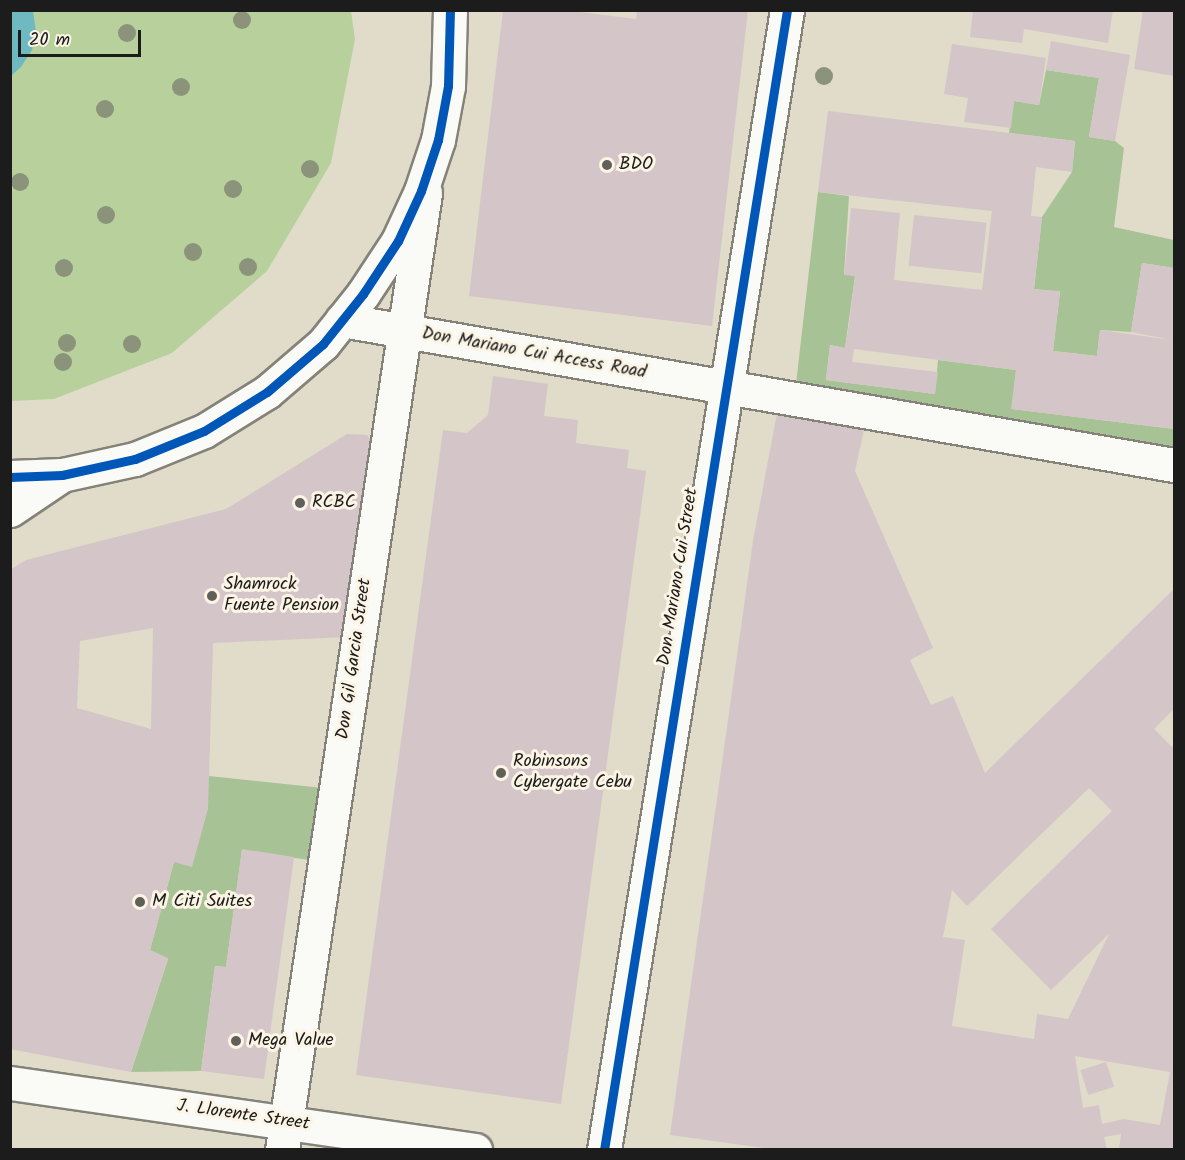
<!DOCTYPE html>
<html>
<head>
<meta charset="utf-8">
<style>
	body { margin:0 }
	#map { position:relative; width:1185px; height:1160px; overflow:hidden; background:#e0dcc9; font-family:Kalam,sans-serif }
	div>[style] { position:absolute }
	[style*='--x'] { left:calc(var(--x)*1px); top:calc(var(--y)*1px); width:calc(var(--w)*1px); rotate:calc(var(--a)*1deg) }
	.green>* { inset:0; background:#b8d19c }
	.forest>* { inset:0; background:#a7c294 }
	.water>* { inset:0; background:#6fbac0 }
	.building>* { inset:0; background:#d4c5c8; transform-origin:0 0 }
	.roads { filter:drop-shadow(2px 0 #848279) drop-shadow(-2px 0 #848279) drop-shadow(0 2px #848279) drop-shadow(0 -2px #848279) }
	.minor>* { height:33px; margin:-16.5px; padding:0 16.5px; transform-origin:16.5px; border-radius:16.5px; background:#fafaf7 }
	.major>* { height:33px; margin:-16.5px; padding:0 16.5px; transform-origin:16.5px; border-radius:16.5px; background:#fafaf7 }
	.cycleway>* { height:9px; margin:-4.5px; padding:0 4.5px; transform-origin:4.5px; border-radius:4.5px; background:#0057b8 }
	.trees>* { width:18px; height:18px; margin:-9px; border-radius:50%; background:#8c937b }
	.dots>* { width:16px; height:16px; translate:-50% -50%; box-sizing:border-box; border:3px solid #fcf5e5; border-radius:50% }
	span { translate:-50% -50%; white-space:nowrap; text-align:center; line-height:1.15; -webkit-text-stroke:6px #fcf5e5; paint-order:stroke }
	.poi-label { font-size:18px; color:#1c1c1c }
	.left { translate:0 -50%; text-align:left }
	.street-label { font-size:18px; color:#1c1c1c }
	.frame { position:absolute; inset:0; border:12px solid #1c1c1c; pointer-events:none }
	.scale { position:absolute; left:18px; top:30px; width:123px; height:27px; box-sizing:border-box; border:3px solid #1c1c1c; border-top:0; padding-left:8px; font-size:18px; line-height:21px; white-space:nowrap; color:#1c1c1c; -webkit-text-stroke:4px #fcf5e5; paint-order:stroke }
</style>
</head>
<body>
<div id="map">
	<div class="green">
		<i style="clip-path:polygon(10px 11px,351px 11px,355px 39px,331px 163px,267px 271px,172px 353px,54px 399px,11px 401px)"></i>
	</div>
	<div class="forest">
		<i style="clip-path:polygon(1046px 70px,1099px 78px,1089px 137px,1115px 141px,1124px 148px,1114px 227px,1174px 240px,1174px 268px,1142px 263px,1131px 332px,1100px 330px,1097px 356px,1053px 351px,1060px 292px,1034px 289px,1042px 217px,1072px 172px,1075px 141px,1009px 133px,1014px 101px,1039px 105px)"></i>
		<i style="clip-path:polygon(818px 192px,849px 196px,844px 274px,855px 276px,845px 348px,830px 345px,826px 380px,935px 394px,938px 360px,1016px 370px,1012px 409px,1174px 429px,1174px 454px,795px 393px)"></i>
		<i style="clip-path:polygon(209px 776px,323px 788px,309px 860px,242px 850px,226px 967px,215px 966px,201px 1071px,131px 1072px,168px 959px,150px 950px,174px 862px)"></i>
	</div>
	<div class="water">
		<i style="clip-path:polygon(11px 10px,33px 11px,36px 32px,32px 50px,21px 67px,11px 76px)"></i>
	</div>
	<div class="building">
		<i style="clip-path:polygon(503px 10px,564px 10px,636px 19px,637px 10px,748px 10px,712px 326px,469px 296px)"></i>
		<i style="clip-path:polygon(973px 10px,1113px 10px,1108px 43px,1024px 29px,1022px 43px,970px 37px)"></i>
		<i style="clip-path:polygon(1143px 10px,1174px 10px,1174px 76px,1134px 69px)"></i>
		<i style="clip-path:polygon(1051px 41px,1130px 55px,1115px 141px,1089px 137px,1099px 78px,1046px 70px)"></i>
		<i style="clip-path:polygon(952px 44px,1046px 58px,1039px 105px,1014px 101px,1011px 128px,964px 122px,968px 98px,944px 94px)"></i>
		<i style="clip-path:polygon(828px 111px,1075px 141px,1072px 172px,1036px 167px,1031px 216px,1042px 217px,1034px 289px,1060px 291px,1053px 351px,1097px 356px,1100px 330px,1172px 340px,1131px 332px,1142px 263px,1174px 268px,1174px 429px,1011px 409px,1016px 370px,854px 349px,852px 362px,938px 372px,935px 394px,826px 380px,830px 345px,845px 348px,849px 324px,855px 276px,844px 275px,851px 208px,900px 213px,894px 280px,982px 290px,992px 211px,818px 192px)"></i>
		<i style="left:914px;top:215px;width:73px;height:51px;rotate:6deg"></i>
		<i style="clip-path:polygon(493px 376px,548px 384px,544px 416px,578px 420px,576px 443px,629px 450px,627px 468px,646px 471px,561px 1104px,356px 1075px,443px 430px,467px 433px,488px 415px)"></i>
		<i style="clip-path:polygon(evenodd,778px 408px,865px 425px,855px 471px,933px 648px,910px 660px,931px 705px,953px 696px,985px 773px,1174px 589px,1174px 709px,1154px 729px,1172px 747px,1174px 744px,1174px 1149px,1119px 1149px,1121px 1134px,1104px 1137px,1107px 1149px,771px 1149px,670px 1135px,753px 541px,778px 408px,1089px 788px,1112px 811px,991px 929px,1051px 990px,1109px 934px,1068px 1019px,1037px 1014px,1034px 1039px,952px 1026px,965px 940px,943px 937px,952px 890px,967px 906px,1089px 788px,778px 408px,1075px 1056px,1170px 1072px,1160px 1125px,1124px 1119px,1102px 1124px,1099px 1105px,1083px 1108px,1075px 1056px)"></i>
		<i style="clip-path:polygon(evenodd,347px 434px,367px 435px,378px 449px,347px 637px,213px 643px,208px 809px,192px 867px,174px 862px,150px 950px,168px 958px,131px 1072px,10px 1049px,10px 570px,26px 560px,226px 509px,347px 434px,153px 628px,151px 729px,77px 708px,80px 641px,153px 628px)"></i>
		<i style="clip-path:polygon(242px 849px,294px 857px,264px 1079px,201px 1071px,215px 966px,226px 967px)"></i>
		<i style="left:1106px;top:1062px;width:26px;height:27px;rotate:72deg"></i>
	</div>
	<div class="roads">
		<div class="minor">
			<i style="--x:342;--y:320;--w:845;--a:9.89"></i>
			<i style="--x:10;--y:1083;--w:470;--a:8.2"></i>
			<i style="--x:282;--y:1150;--w:968;--a:-81.5"></i>
			<i style="--x:604;--y:1150;--w:1155;--a:-80.88"></i>
		</div>
		<div class="major">
			<i style="--x:10;--y:477;--w:52;--a:-2.2"></i>
			<i style="--x:62;--y:475;--w:75;--a:-12.4"></i>
			<i style="--x:135;--y:459;--w:74;--a:-22.1"></i>
			<i style="--x:204;--y:431;--w:74;--a:-31.8"></i>
			<i style="--x:267;--y:392;--w:74;--a:-40.6"></i>
			<i style="--x:323;--y:344;--w:64;--a:-51.3"></i>
			<i style="--x:363;--y:294;--w:64;--a:-56.6"></i>
			<i style="--x:398;--y:241;--w:55;--a:-65.3"></i>
			<i style="--x:421;--y:191;--w:54;--a:-71.6"></i>
			<i style="--x:438;--y:140;--w:55;--a:-79.5"></i>
			<i style="--x:448;--y:86;--w:76;--a:-88.5"></i>
			<i style="--x:10;--y:510;--w:63;--a:-33.9"></i>
		</div>
	</div>
	<div class="cycleway">
		<i style="--x:10;--y:477;--w:52;--a:-2.2"></i>
		<i style="--x:62;--y:475;--w:75;--a:-12.4"></i>
		<i style="--x:135;--y:459;--w:74;--a:-22.1"></i>
		<i style="--x:204;--y:431;--w:74;--a:-31.8"></i>
		<i style="--x:267;--y:392;--w:74;--a:-40.6"></i>
		<i style="--x:323;--y:344;--w:64;--a:-51.3"></i>
		<i style="--x:363;--y:294;--w:64;--a:-56.6"></i>
		<i style="--x:398;--y:241;--w:55;--a:-65.3"></i>
		<i style="--x:421;--y:191;--w:54;--a:-71.6"></i>
		<i style="--x:438;--y:140;--w:55;--a:-79.5"></i>
		<i style="--x:448;--y:86;--w:76;--a:-88.5"></i>
		<i style="--x:604;--y:1150;--w:1155;--a:-80.88"></i>
	</div>
	<div class="trees">
		<i style="left:242px;top:20px"></i>
		<i style="left:127px;top:33px"></i>
		<i style="left:824px;top:76px"></i>
		<i style="left:181px;top:87px"></i>
		<i style="left:105px;top:109px"></i>
		<i style="left:310px;top:169px"></i>
		<i style="left:20px;top:182px"></i>
		<i style="left:233px;top:189px"></i>
		<i style="left:106px;top:215px"></i>
		<i style="left:193px;top:252px"></i>
		<i style="left:248px;top:267px"></i>
		<i style="left:64px;top:268px"></i>
		<i style="left:67px;top:343px"></i>
		<i style="left:132px;top:344px"></i>
		<i style="left:63px;top:362px"></i>
	</div>
	<div class="dots">
		<i style="left:607px;top:165px;background:#615f59"></i>
		<i style="left:300px;top:503px;background:#615f59"></i>
		<i style="left:212px;top:596px;background:#615f59"></i>
		<i style="left:501px;top:773px;background:#615f59"></i>
		<i style="left:140px;top:902px;background:#615f59"></i>
		<i style="left:236px;top:1041px;background:#615f59"></i>
	</div>
	<div class="poi-label">
		<span class="left" style="left:619px;top:165px">BDO</span>
		<span class="left" style="left:312px;top:503px">RCBC</span>
		<span class="left" style="left:224px;top:596px">Shamrock<br>Fuente Pension</span>
		<span class="left" style="left:513px;top:773px">Robinsons<br>Cybergate Cebu</span>
		<span class="left" style="left:152px;top:902px">M Citi Suites</span>
		<span class="left" style="left:248px;top:1041px">Mega Value</span>
	</div>
	<div class="street-label">
		<span style="left:534px;top:354px;rotate:10deg">Don Mariano Cui Access Road</span>
		<span style="left:679px;top:577px;rotate:-81deg">Don Mariano Cui Street</span>
		<span style="left:355px;top:659px;rotate:-82deg">Don Gil Garcia Street</span>
		<span style="left:243px;top:1116px;rotate:8deg">J. Llorente Street</span>
	</div>
	<div class="frame"></div>
	<div class="scale">20 m</div>
</div>
</body>
</html>
